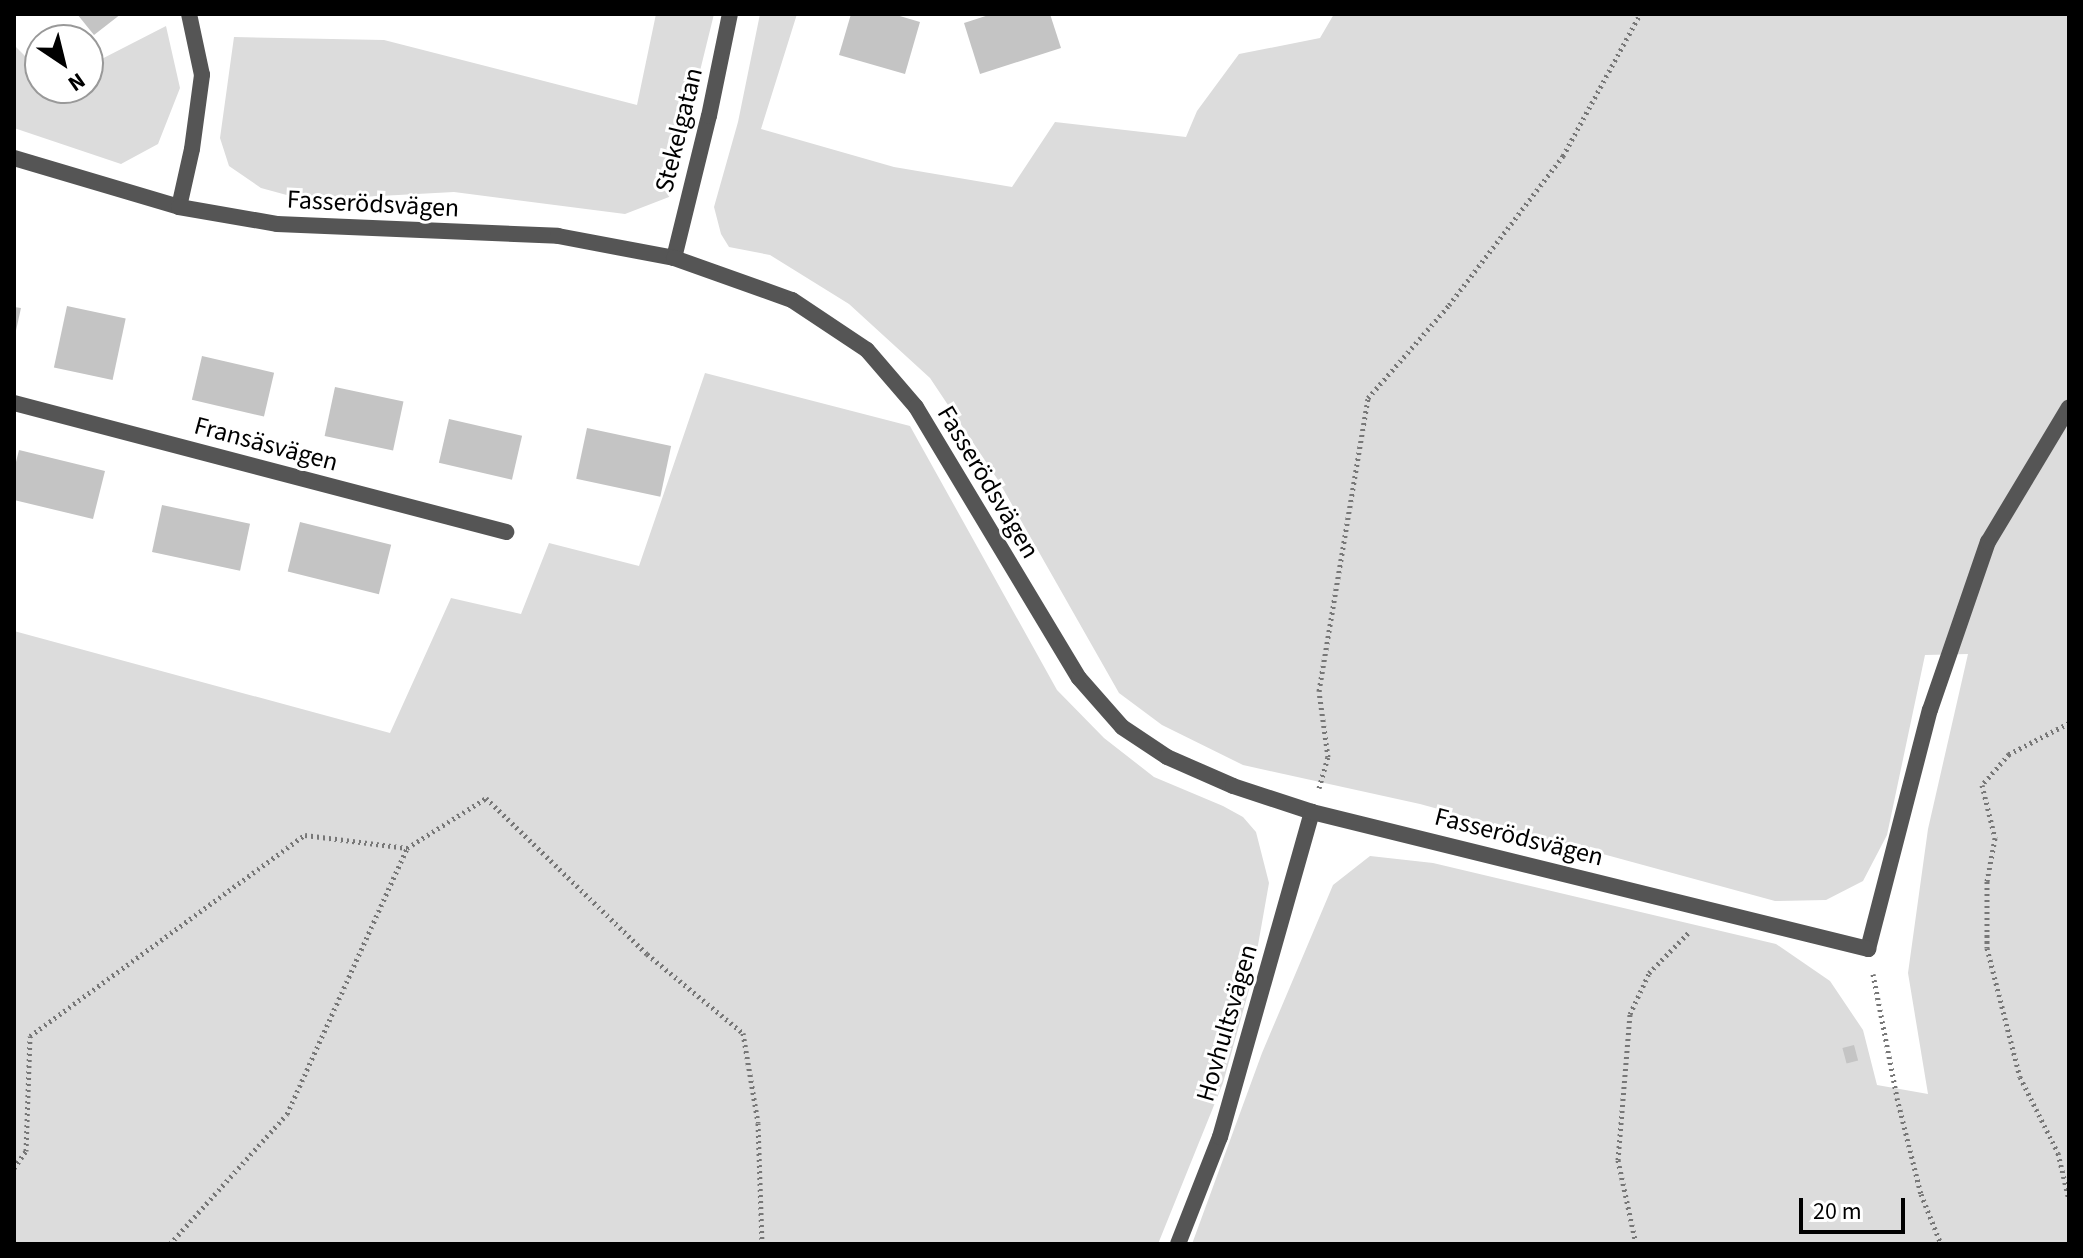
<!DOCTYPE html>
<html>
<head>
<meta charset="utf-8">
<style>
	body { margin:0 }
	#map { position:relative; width:2083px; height:1258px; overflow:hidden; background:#fff; font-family:"Source Sans 3",sans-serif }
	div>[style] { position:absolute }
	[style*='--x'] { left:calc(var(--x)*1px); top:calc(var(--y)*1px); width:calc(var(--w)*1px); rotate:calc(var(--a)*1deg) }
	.green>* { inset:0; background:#dcdcdc }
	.building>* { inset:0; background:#c4c4c4; transform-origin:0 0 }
	.path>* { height:5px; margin-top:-2.5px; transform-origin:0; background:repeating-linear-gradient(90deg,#777 0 2px,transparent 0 6px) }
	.minor>* { height:16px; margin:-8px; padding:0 8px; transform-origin:8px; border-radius:8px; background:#555 }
	.tertiary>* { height:16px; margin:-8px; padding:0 8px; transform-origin:8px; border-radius:8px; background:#555 }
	span { translate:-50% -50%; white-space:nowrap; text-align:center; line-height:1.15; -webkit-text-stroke:6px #fff; paint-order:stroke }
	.street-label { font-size:26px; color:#000 }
	.frame { position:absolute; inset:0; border:16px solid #000; pointer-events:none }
	.north { position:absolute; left:24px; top:24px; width:80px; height:80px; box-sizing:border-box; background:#fff; border:2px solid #999; border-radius:50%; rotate:145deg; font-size:22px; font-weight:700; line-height:32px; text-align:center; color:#000 }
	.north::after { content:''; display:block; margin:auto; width:28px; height:36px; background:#000; clip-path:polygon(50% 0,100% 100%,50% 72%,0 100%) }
	.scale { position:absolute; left:1799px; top:1198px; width:106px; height:36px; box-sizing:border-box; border:4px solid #000; border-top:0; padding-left:10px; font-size:24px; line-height:28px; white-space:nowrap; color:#000; -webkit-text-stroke:6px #fff; paint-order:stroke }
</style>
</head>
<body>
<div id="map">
	<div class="green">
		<i style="clip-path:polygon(656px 14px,714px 14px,669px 197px,625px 214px,454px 192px,305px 200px,261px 188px,229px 166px,220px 138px,234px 37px,384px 40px,637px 105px)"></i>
		<i style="clip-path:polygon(760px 14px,797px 14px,761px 129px,894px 167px,1012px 187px,1055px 122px,1186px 137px,1197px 111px,1239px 54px,1320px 38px,1334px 14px,2069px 14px,2069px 1244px,1192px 1244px,1262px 1053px,1333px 885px,1370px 856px,1433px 863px,1776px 944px,1830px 981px,1863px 1030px,1877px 1085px,1928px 1094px,1908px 973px,1928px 829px,1968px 654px,1925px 655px,1887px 835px,1863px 881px,1826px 900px,1775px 901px,1420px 804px,1243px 765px,1162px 725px,1119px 693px,998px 480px,930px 378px,849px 304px,770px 255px,729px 247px,721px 234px,714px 207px,738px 122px)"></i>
		<i style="clip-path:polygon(166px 26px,180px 88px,158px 144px,121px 164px,14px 128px,14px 45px,40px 71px,40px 88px,88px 88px,88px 66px)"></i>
		<i style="clip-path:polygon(705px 373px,910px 426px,1057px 690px,1104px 738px,1154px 777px,1223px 806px,1243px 817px,1256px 832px,1269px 883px,1252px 979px,1223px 1083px,1158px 1244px,14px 1244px,14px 631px,390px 733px,451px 598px,521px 614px,549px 543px,639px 566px)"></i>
	</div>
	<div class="building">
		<i style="clip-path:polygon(77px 14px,121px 14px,94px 35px)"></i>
		<i style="clip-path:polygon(851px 14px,893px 14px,920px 22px,905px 74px,839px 55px)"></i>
		<i style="clip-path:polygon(992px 14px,1050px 14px,1061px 48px,980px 74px,964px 23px)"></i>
		<i style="left:67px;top:306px;width:60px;height:63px;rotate:12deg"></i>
		<i style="clip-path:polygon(14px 307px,21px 308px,15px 335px,14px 335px)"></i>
		<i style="left:202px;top:356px;width:74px;height:45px;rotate:13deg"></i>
		<i style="left:335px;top:387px;width:70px;height:50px;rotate:12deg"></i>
		<i style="left:449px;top:419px;width:75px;height:45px;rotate:13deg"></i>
		<i style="left:587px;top:428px;width:86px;height:52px;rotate:12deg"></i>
		<i style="clip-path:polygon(19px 450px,105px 471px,93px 519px,14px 500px,14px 470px)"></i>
		<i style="left:162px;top:505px;width:90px;height:48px;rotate:12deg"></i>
		<i style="left:300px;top:522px;width:94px;height:51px;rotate:14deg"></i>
		<i style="left:1854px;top:1045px;width:16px;height:12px;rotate:75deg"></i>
	</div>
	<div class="path">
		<i style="--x:2069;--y:723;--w:68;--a:152.7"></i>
		<i style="--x:2009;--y:754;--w:41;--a:131.1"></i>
		<i style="--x:1982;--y:785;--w:55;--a:76.2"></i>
		<i style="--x:1995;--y:838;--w:44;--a:100.5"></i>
		<i style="--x:1987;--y:881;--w:67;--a:90"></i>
		<i style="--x:1987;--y:948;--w:133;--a:75.7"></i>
		<i style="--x:2020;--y:1077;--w:85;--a:63.4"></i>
		<i style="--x:2058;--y:1153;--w:48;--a:76.8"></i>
		<i style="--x:1319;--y:788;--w:32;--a:-74"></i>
		<i style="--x:1328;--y:757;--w:67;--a:-97.8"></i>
		<i style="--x:1319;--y:691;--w:297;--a:-80.5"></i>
		<i style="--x:1368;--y:398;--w:123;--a:-48.9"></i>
		<i style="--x:1449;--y:305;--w:188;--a:-52.6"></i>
		<i style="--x:1563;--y:156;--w:162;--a:-61.5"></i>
		<i style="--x:1873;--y:974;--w:126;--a:79"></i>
		<i style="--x:1897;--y:1098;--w:99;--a:76"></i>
		<i style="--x:1921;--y:1194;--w:54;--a:68.2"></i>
		<i style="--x:14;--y:1168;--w:21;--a:-55"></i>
		<i style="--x:26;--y:1151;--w:115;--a:-88"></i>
		<i style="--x:30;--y:1036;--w:341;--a:-36.2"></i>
		<i style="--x:305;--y:835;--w:103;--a:7.3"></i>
		<i style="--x:170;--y:1244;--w:175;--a:-48"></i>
		<i style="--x:287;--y:1114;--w:292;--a:-65.7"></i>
		<i style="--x:407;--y:848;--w:93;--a:-32.3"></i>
		<i style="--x:486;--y:798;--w:224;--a:44.1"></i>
		<i style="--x:647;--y:954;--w:124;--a:39.5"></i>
		<i style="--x:743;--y:1033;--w:91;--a:80.5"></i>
		<i style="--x:758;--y:1123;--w:121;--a:88.1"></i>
		<i style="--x:1636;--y:1244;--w:86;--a:-102.1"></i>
		<i style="--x:1618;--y:1160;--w:146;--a:-85.3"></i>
		<i style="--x:1630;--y:1014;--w:45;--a:-65.1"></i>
		<i style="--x:1649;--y:973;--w:57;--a:-45.7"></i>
	</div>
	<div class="minor">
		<i style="--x:179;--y:207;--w:59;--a:-77.4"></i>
		<i style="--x:192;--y:149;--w:75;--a:-82.3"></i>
		<i style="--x:202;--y:75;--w:62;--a:-102"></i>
		<i style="--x:674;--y:258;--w:146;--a:-76.2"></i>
		<i style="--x:709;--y:116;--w:104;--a:-78.4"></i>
		<i style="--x:14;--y:403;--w:509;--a:14.69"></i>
		<i style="--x:1868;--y:949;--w:247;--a:-75.5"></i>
		<i style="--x:1930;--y:710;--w:178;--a:-71"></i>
		<i style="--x:1988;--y:542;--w:157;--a:-59"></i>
		<i style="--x:1178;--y:1244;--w:115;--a:-68.6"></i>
		<i style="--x:1220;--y:1137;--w:338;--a:-74.2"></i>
	</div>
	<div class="tertiary">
		<i style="--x:14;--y:158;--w:172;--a:16.5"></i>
		<i style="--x:179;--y:207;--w:99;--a:9.8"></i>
		<i style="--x:277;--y:224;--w:281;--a:2.4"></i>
		<i style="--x:558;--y:236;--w:118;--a:10.7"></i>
		<i style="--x:674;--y:258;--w:125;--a:19.6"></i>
		<i style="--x:792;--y:300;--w:90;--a:33.7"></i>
		<i style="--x:867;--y:350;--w:75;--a:49.3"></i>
		<i style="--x:916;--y:407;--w:316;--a:59"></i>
		<i style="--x:1079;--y:678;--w:65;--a:48.7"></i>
		<i style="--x:1122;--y:727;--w:54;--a:33.7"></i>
		<i style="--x:1167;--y:757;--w:72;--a:23.7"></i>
		<i style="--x:1233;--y:786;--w:83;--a:18.2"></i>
		<i style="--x:1312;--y:812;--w:573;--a:13.84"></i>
	</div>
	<div class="street-label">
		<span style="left:679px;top:130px;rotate:-76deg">Stekelgatan</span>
		<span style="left:373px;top:204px;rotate:3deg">Fasserödsvägen</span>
		<span style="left:266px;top:444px;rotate:15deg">Fransäsvägen</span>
		<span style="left:988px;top:482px;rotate:59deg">Fasserödsvägen</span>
		<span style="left:1519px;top:837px;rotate:14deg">Fasserödsvägen</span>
		<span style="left:1227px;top:1023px;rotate:-74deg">Hovhultsvägen</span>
	</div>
	<div class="frame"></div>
	<div class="north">N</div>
	<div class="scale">20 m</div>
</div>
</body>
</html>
